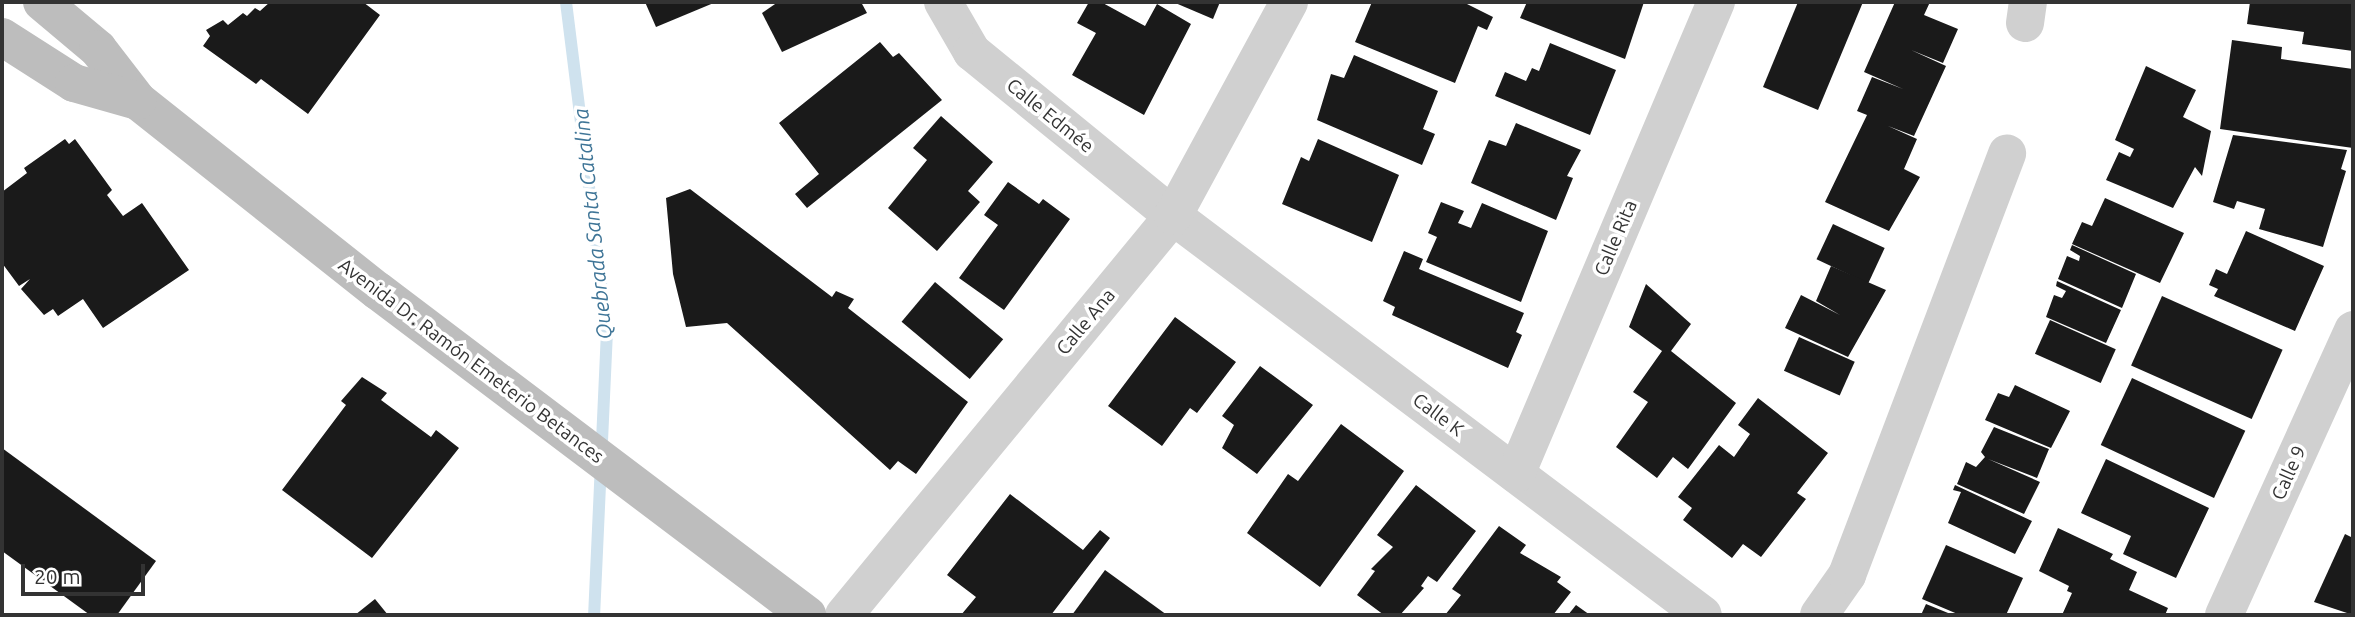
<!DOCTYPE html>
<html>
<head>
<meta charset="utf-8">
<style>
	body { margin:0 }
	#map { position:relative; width:2355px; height:617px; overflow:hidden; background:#fff; font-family:Ubuntu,sans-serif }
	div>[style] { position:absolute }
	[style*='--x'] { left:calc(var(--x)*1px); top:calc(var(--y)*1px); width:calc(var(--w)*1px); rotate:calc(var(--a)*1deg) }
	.stream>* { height:12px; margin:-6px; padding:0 6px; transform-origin:6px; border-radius:6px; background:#cfe2ee }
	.building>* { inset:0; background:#1a1a1a; transform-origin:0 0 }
	.street>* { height:38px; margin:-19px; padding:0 19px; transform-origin:19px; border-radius:19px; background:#d0d0d0 }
	.secondary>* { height:38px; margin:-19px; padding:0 19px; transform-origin:19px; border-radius:19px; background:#bdbdbd }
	span { translate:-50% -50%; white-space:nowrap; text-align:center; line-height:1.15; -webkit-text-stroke:7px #fff; paint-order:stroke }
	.street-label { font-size:19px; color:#333 }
	.water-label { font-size:21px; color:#3f7597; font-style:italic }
	.frame { position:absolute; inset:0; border:4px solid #333; pointer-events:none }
	.scale { position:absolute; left:21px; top:564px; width:124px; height:32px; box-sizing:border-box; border:4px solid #333; border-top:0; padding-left:9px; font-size:21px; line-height:24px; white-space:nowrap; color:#333; -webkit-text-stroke:5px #fff; paint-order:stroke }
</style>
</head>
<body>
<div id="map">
	<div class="stream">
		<i style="--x:566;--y:2;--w:332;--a:82.9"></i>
		<i style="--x:607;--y:331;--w:284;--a:92.6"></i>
	</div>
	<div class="building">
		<i style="clip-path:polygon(270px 2px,363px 2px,380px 15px,308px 114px,261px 79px,256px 84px,203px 46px,210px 36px,206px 30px,223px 20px,228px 25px,243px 13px,247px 16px,255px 8px,260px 11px)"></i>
		<i style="clip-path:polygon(645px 2px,716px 2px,656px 27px)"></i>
		<i style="clip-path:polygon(778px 2px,861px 2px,867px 13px,782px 52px,762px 13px)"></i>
		<i style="clip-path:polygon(1089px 2px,1101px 2px,1145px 26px,1157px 4px,1191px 24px,1144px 115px,1072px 75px,1096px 33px,1077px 23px)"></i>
		<i style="clip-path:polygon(1173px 2px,1220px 2px,1213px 19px)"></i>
		<i style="clip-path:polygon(1372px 2px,1463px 2px,1493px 17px,1487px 30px,1478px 26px,1455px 83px,1355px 42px)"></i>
		<i style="clip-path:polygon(1527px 2px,1644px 2px,1625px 59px,1520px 18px)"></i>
		<i style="clip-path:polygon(1798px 2px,1863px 2px,1818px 110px,1763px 87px)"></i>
		<i style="clip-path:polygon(1895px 2px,1930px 2px,1924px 15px,1958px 29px,1943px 63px,1911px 50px,1946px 66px,1914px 136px,1888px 126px,1917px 139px,1904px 169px,1920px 177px,1889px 231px,1825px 202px,1867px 115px,1857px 111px,1872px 77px,1903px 89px,1864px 72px)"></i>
		<i style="clip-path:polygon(2250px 2px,2353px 2px,2353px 51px,2302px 44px,2304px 32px,2247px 24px)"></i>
		<i style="clip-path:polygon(2232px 40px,2282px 47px,2281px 59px,2353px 69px,2353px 148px,2220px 129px)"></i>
		<i style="clip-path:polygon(880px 42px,893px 57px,899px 53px,942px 100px,807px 208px,795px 194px,819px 174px,779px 123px)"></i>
		<i style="clip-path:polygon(1550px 43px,1616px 70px,1590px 135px,1495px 96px,1505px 72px,1526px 81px,1532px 68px,1539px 71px)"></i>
		<i style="clip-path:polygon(1354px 55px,1438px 91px,1423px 129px,1435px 134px,1422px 165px,1317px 120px,1331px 74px,1344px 78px)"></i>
		<i style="clip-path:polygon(2146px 66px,2196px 90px,2183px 117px,2211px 131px,2202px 176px,2195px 167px,2173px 208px,2106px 180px,2119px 152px,2130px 157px,2134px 149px,2115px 140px)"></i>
		<i style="clip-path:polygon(941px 116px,993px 162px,968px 191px,980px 202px,937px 251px,888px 208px,927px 160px,913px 148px)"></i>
		<i style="clip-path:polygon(1516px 123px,1581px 150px,1567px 176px,1573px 178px,1556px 220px,1471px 183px,1489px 140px,1506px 146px)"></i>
		<i style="clip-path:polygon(2233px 135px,2347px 150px,2341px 169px,2346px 171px,2323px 247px,2259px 229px,2265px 209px,2237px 201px,2234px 209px,2213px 202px)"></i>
		<i style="clip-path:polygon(65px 139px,69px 144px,75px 139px,112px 190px,107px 195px,123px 216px,142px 203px,189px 270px,103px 328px,83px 299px,58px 316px,53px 309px,44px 315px,21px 289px,30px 279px,19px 286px,2px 263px,2px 192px,27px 173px,24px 168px)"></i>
		<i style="clip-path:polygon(1318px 139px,1399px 175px,1372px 242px,1282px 204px,1301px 157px,1309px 161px)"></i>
		<i style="clip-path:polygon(1008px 182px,1039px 204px,1043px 199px,1070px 219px,1004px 310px,959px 278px,998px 225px,984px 215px)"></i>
		<i style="clip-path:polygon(690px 189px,832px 297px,836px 291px,854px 299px,848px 308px,968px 402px,916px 474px,898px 461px,890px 470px,727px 323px,686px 327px,673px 274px,666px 198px)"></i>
		<i style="clip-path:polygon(2105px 198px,2184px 233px,2160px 283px,2072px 244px,2082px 222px,2092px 226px)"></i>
		<i style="clip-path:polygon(1441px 202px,1464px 211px,1458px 223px,1471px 228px,1482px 203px,1548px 231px,1521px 302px,1426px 262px,1437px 237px,1428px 233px)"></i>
		<i style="left:1833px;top:224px;width:57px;height:39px;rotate:25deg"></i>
		<i style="clip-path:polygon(2246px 231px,2324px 266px,2295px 331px,2214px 296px,2218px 289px,2209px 285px,2216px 269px,2227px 274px)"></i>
		<i style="clip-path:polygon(2072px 245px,2136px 274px,2122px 308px,2058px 279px,2067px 256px,2079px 261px,2080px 256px,2070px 250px)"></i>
		<i style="clip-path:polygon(1404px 251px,1423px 259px,1419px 269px,1524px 313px,1516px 332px,1522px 335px,1508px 368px,1392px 315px,1395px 307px,1383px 301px)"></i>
		<i style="clip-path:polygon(1831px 266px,1886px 290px,1848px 357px,1785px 328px,1801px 295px,1840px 315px,1816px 301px)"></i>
		<i style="clip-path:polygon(2057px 281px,2121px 310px,2106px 343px,2046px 317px,2054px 295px,2062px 298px,2066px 291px,2056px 286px)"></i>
		<i style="left:935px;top:282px;width:89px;height:52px;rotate:40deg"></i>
		<i style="clip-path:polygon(1646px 284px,1691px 324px,1671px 351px,1736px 403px,1688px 469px,1673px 457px,1657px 478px,1616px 447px,1648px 402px,1633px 392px,1662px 351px,1629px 327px)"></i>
		<i style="left:2162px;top:296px;width:132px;height:76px;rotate:24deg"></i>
		<i style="clip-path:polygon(1175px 317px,1236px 362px,1197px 413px,1190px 408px,1162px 446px,1108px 406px)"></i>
		<i style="left:2050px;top:320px;width:72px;height:37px;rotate:24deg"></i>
		<i style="left:1799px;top:337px;width:61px;height:37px;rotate:24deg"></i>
		<i style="clip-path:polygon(1260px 366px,1313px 405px,1257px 474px,1222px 448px,1234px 425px,1222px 416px)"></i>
		<i style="clip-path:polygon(362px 377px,387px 393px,381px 400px,431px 437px,436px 430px,459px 448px,372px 558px,282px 490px,346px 405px,341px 401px)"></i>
		<i style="left:2132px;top:378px;width:125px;height:74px;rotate:25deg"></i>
		<i style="clip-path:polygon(2015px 385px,2070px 411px,2051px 448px,1985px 420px,1998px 393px,2009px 397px)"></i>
		<i style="clip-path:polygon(1758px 398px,1828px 453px,1797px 493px,1806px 499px,1761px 557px,1743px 544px,1732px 558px,1683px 520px,1692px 508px,1678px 497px,1719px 445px,1734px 457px,1750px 434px,1738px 425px)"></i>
		<i style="clip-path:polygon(1341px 424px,1404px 471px,1320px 587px,1247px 533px,1288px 474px,1298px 481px)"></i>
		<i style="clip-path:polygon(1994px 427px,2049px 449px,2037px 478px,1988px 459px,2040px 482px,2024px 514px,1957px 484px,1966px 462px,1976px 467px,1985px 457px,1981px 452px)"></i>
		<i style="clip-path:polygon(2px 448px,156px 561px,117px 615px,90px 615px,2px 551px)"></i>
		<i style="clip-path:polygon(2106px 459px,2209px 508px,2176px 578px,2123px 554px,2131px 536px,2081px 513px)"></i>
		<i style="clip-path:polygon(1416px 485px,1476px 531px,1437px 582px,1428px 576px,1421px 586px,1424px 588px,1400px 615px,1384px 615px,1357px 595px,1375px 571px,1371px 569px,1393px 547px,1377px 535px)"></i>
		<i style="clip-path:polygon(1955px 485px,2032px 521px,2015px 554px,1948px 523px,1961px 492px,1953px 490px)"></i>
		<i style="clip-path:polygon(1010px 494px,1083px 550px,1100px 530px,1110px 538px,1051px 615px,961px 615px,976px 597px,947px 575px)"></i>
		<i style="clip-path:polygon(1499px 526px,1526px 545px,1520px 553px,1561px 577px,1557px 582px,1571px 592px,1553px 615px,1445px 615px,1461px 595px,1452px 589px)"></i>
		<i style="clip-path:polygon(2058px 528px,2113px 554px,2110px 559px,2137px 572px,2129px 590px,2168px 608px,2165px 615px,2062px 615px,2072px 593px,2067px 591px,2069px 586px,2039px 571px)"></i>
		<i style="clip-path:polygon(2345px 534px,2353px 538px,2353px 615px,2314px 602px)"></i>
		<i style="clip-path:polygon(1946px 545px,2023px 578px,2006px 615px,1960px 615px,1922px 599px)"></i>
		<i style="clip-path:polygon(1105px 570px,1167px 615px,1072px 615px)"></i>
		<i style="clip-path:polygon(375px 599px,388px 615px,355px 615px)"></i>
		<i style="clip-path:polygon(1926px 604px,1953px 615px,1921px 615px)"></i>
		<i style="clip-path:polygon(1576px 605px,1590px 615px,1568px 615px)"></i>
	</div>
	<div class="street">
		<i style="--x:943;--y:2;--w:58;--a:59.9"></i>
		<i style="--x:972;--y:52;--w:259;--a:39.2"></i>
		<i style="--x:1173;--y:216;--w:663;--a:36.97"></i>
		<i style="--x:2025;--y:23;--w:21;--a:-82"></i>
		<i style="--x:1516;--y:474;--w:513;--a:-67.04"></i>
		<i style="--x:844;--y:615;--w:517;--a:-50.49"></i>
		<i style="--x:1173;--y:216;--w:243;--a:-61.5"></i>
		<i style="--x:1819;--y:615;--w:49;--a:-55"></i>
		<i style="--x:1847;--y:575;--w:451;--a:-69.2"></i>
		<i style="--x:2224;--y:615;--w:313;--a:-65.6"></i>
	</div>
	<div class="secondary">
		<i style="--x:42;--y:2;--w:73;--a:40"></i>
		<i style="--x:98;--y:49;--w:66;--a:52.4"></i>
		<i style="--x:138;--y:101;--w:306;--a:38.4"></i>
		<i style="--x:378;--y:291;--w:538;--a:37.06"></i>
		<i style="--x:2;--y:37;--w:85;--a:32.6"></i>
		<i style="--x:74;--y:83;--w:66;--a:15.7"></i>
	</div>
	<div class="street-label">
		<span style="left:1050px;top:116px;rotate:39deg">Calle Edmée</span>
		<span style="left:1616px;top:238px;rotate:-67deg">Calle Rita</span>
		<span style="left:1086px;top:322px;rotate:-50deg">Calle Ana</span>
		<span style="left:471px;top:361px;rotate:37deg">Avenida Dr. Ramón Emeterio Betances</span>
		<span style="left:1438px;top:415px;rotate:37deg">Calle K</span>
		<span style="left:2289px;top:473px;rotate:-66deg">Calle 9</span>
	</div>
	<div class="water-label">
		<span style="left:592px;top:224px;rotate:-96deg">Quebrada Santa Catalina</span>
	</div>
	<div class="frame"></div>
	<div class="scale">20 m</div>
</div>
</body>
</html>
